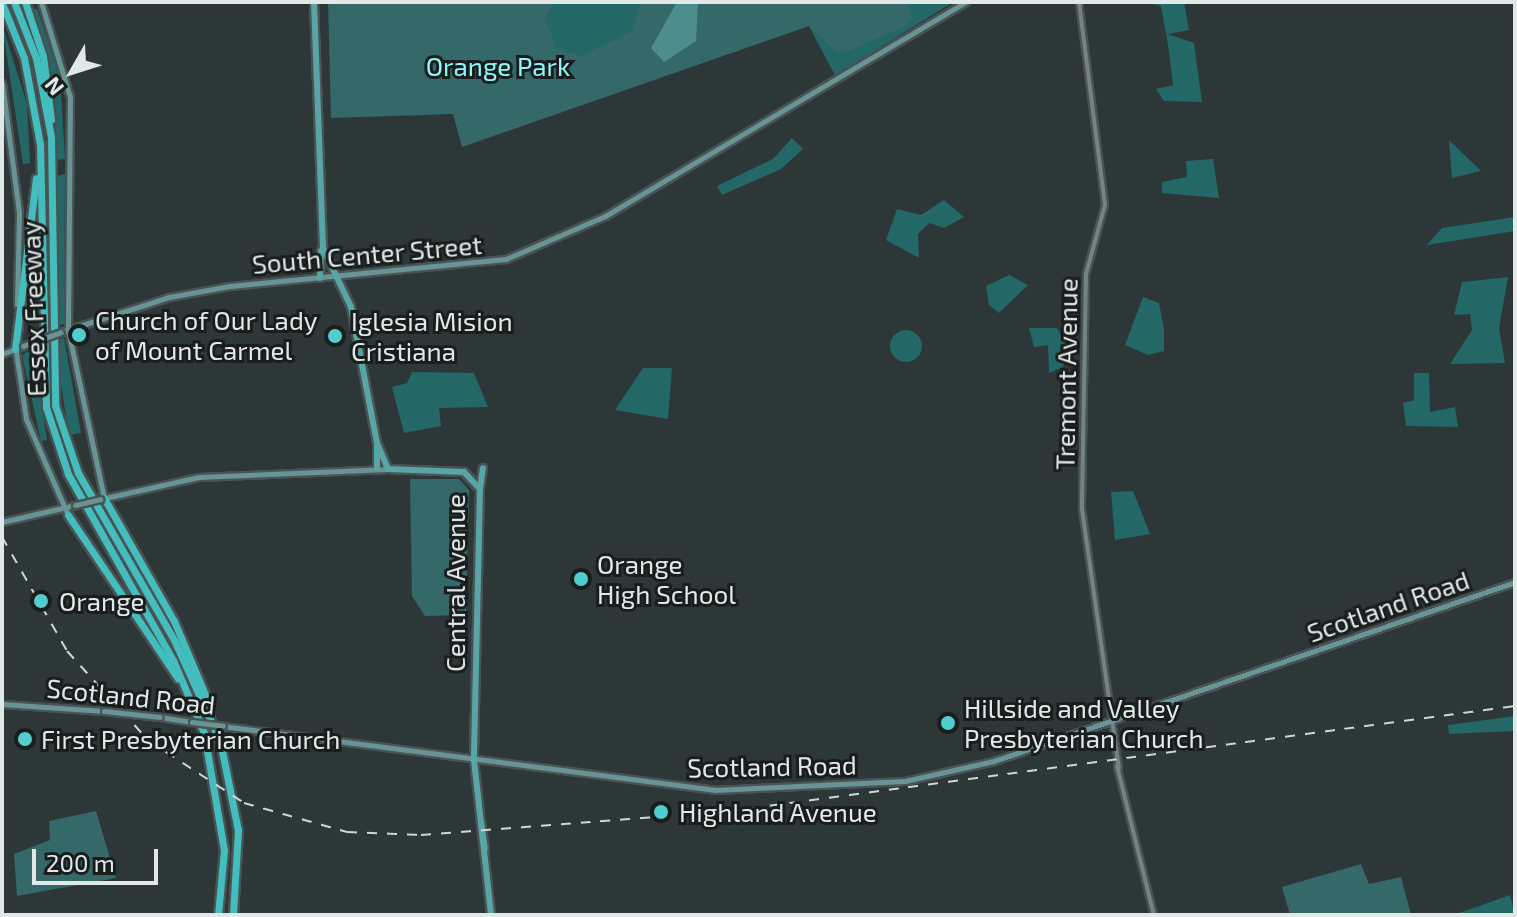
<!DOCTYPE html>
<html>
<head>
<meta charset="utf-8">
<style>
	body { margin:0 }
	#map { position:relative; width:1517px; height:917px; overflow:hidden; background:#2d3737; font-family:"Exo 2",sans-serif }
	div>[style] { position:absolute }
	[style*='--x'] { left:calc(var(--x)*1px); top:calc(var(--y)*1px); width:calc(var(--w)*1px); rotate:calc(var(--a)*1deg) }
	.green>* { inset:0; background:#346869 }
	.forest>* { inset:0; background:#236767 }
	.round { border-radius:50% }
	.water>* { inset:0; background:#4d8d8e }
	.roads { filter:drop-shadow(2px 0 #4a5353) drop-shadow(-2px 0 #4a5353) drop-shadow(0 2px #4a5353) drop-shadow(0 -2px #4a5353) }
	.tertiary>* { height:4px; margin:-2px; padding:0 2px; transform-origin:2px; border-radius:2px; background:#768282 }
	.secondary>* { height:5px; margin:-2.5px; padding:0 2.5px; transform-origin:2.5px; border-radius:2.5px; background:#679494 }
	.primary>* { height:6px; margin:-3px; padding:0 3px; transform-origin:3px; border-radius:3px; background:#58a5a6 }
	.motorway>* { height:7px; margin:-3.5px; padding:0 3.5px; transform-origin:3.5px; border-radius:3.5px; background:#44bdbe }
	.rail>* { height:2px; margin-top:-1px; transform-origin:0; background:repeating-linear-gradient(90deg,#ced6d6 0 10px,transparent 0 20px) }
	.bridges { filter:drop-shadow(2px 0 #4a5353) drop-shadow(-2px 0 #4a5353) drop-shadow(0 2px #4a5353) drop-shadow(0 -2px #4a5353) }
	.secondary-bridge>* { height:5px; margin:-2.5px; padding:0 2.5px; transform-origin:2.5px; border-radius:2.5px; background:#679494 }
	.dots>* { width:22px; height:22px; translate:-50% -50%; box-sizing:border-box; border:4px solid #191e1d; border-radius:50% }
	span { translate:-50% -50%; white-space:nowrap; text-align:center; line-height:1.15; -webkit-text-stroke:6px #191e1d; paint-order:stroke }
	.park-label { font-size:26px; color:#90f7f8 }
	.street-label { font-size:26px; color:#e1e8e8 }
	.poi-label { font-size:26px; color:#e1e8e8 }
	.left { translate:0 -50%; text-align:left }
	.frame { position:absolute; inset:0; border:4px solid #e1e8e8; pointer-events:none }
	.north { position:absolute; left:32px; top:32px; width:80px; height:80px; -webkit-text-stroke:6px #191e1d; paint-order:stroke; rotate:231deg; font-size:22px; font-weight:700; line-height:32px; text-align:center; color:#e1e8e8 }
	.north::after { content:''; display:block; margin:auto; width:28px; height:36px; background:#e1e8e8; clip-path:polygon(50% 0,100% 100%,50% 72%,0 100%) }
	.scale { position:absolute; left:32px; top:849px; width:126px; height:36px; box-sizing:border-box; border:4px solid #e1e8e8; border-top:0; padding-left:10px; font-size:24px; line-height:28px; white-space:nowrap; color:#e1e8e8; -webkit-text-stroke:6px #191e1d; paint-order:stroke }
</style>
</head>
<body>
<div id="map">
	<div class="green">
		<i style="clip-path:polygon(328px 2px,953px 2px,835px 75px,809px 26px,462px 147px,453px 114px,331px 118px)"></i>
		<i style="clip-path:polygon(410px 479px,459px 479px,469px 490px,466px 615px,425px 616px,412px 596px)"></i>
		<i style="clip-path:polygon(96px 811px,116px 878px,17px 896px,14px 854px,50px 840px,49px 821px)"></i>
		<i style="clip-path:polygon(1361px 864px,1369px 884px,1401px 877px,1411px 915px,1290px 915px,1282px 887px)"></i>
	</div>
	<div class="forest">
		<i style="clip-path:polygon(555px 2px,641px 2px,632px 31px,581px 56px,557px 48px,545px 19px)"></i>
		<i style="clip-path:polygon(908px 2px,953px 2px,835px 75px,809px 26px,837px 53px,851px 50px,905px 26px,912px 19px)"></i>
		<i style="clip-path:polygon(1144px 2px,1184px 2px,1189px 30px,1168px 34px,1194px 43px,1202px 102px,1164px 101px,1156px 89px,1173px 85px,1168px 45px,1161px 6px)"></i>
		<i style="clip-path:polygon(30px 9px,37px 9px,60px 77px,65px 159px,56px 160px,55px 95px)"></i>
		<i style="clip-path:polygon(2px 24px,27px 104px,30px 163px,23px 164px)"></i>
		<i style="clip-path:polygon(792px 138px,803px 149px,781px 169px,722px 195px,717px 186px,773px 159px)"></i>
		<i style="clip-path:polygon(1449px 140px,1481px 171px,1452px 178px)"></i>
		<i style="clip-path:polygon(1213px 159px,1219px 198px,1162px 193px,1162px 182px,1187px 177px,1186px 161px)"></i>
		<i style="clip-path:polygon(65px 174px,64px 324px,56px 326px,58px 176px)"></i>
		<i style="clip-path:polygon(944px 200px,964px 217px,944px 228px,929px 223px,918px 234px,919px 258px,886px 240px,897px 209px,921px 215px)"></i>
		<i style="clip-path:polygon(1515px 217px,1515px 231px,1427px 245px,1442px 228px)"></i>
		<i style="clip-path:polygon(1009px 275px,1028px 285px,999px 313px,989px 305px,986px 286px)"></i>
		<i style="clip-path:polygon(1508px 277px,1499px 328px,1505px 363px,1450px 364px,1472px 330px,1470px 314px,1454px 315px,1462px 282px)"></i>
		<i style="clip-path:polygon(1143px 297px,1159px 303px,1164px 329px,1164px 351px,1148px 355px,1125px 345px)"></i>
		<i style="clip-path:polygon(1029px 328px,1057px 328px,1069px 349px,1063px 367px,1049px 373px,1048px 345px,1034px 347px)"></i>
		<i class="round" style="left:890px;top:330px;width:32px;height:32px"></i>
		<i style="clip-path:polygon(64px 338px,81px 433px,69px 435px,54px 341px)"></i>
		<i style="clip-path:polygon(33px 349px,47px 440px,41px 441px,22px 355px)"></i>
		<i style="clip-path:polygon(643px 368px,672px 368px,668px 419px,615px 410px)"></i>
		<i style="clip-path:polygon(412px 372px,474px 373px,488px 407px,439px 408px,441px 426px,404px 433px,392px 387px,407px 383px)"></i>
		<i style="clip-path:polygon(1414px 373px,1429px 373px,1430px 412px,1455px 407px,1458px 427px,1406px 426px,1403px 403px,1414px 400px)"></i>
		<i style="clip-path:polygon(1133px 491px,1150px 534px,1115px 540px,1111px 492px)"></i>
		<i style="clip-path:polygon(1515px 716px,1515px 731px,1449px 734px,1448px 725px)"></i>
		<i style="clip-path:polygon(1510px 895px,1515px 915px,1452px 915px,1468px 910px)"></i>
	</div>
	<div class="water">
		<i style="clip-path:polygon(677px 2px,698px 2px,696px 41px,664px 62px,651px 48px)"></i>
	</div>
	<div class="roads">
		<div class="tertiary">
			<i style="--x:1079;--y:2;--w:205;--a:82.7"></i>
			<i style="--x:1105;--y:205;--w:72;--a:105.4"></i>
			<i style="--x:1086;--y:274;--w:235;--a:91"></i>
			<i style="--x:1082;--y:509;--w:262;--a:81.9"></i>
			<i style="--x:1117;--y:766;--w:154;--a:76.1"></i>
		</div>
		<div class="secondary">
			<i style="--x:41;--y:2;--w:99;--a:73"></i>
			<i style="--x:70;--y:97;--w:233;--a:90.5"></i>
			<i style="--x:68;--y:330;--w:172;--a:77.9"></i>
			<i style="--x:2;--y:83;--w:131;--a:82.5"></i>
			<i style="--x:19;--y:213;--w:91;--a:91.3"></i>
			<i style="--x:61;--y:332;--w:114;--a:-18"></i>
			<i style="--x:169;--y:297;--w:62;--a:-10.2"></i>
			<i style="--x:230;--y:286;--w:277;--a:-5.6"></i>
			<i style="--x:506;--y:259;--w:108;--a:-23.5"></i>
			<i style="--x:605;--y:216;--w:420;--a:-30.7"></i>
			<i style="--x:15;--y:346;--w:74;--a:81.4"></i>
			<i style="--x:26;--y:419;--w:105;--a:66.4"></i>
			<i style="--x:2;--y:354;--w:22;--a:-21"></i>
			<i style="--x:101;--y:499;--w:100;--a:-12.7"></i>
			<i style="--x:199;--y:477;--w:189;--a:-2.4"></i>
			<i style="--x:2;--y:522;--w:75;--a:-13.1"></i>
			<i style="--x:2;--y:704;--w:102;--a:3.9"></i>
			<i style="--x:160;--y:717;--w:32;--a:9"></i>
			<i style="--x:223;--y:726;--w:495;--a:7.4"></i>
			<i style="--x:714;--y:790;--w:191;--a:-2.7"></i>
			<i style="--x:905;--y:781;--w:91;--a:-12.7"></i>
			<i style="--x:994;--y:761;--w:551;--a:-18.96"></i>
		</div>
		<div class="primary">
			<i style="--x:314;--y:2;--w:246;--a:87.9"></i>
			<i style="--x:323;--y:248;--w:65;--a:64.6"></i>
			<i style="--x:351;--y:307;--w:138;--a:79.2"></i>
			<i style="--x:377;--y:443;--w:28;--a:67"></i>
			<i style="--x:388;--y:469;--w:76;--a:2.3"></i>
			<i style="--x:464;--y:472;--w:23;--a:47"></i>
			<i style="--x:480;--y:489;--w:271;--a:91.3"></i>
			<i style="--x:474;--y:760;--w:156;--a:83.7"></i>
			<i style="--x:320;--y:278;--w:27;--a:-88"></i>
			<i style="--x:377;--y:468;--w:21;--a:-90"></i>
			<i style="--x:480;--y:489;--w:21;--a:-82"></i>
			<i style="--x:481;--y:822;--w:27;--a:82"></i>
		</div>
		<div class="motorway">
			<i style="--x:14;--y:2;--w:60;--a:68.6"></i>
			<i style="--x:36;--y:58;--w:80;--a:79.2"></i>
			<i style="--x:51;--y:137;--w:268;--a:89.1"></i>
			<i style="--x:55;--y:405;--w:72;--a:71.3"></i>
			<i style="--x:78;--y:473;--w:195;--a:60.1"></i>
			<i style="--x:175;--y:642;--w:109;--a:65.6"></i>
			<i style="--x:220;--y:741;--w:91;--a:78.6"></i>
			<i style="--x:238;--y:830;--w:85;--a:93.4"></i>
			<i style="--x:25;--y:2;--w:57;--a:71.6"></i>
			<i style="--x:43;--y:56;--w:64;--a:82.8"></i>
			<i style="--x:2;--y:3;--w:59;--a:68.2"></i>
			<i style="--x:24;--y:58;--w:87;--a:79.5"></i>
			<i style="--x:40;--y:144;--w:263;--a:88.7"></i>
			<i style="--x:46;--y:407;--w:71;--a:71.8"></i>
			<i style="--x:68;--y:474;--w:214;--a:60.6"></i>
			<i style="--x:173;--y:660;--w:79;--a:67"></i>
			<i style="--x:204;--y:733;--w:119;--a:80.3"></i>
			<i style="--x:224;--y:850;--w:65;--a:95.3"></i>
			<i style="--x:15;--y:349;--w:172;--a:-83"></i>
			<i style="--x:104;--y:498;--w:142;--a:60.4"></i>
			<i style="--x:174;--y:621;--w:90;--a:67.1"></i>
			<i style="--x:68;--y:515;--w:197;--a:56.1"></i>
		</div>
	</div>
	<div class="rail">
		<i style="--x:2;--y:537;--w:131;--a:60.3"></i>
		<i style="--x:67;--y:651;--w:122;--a:47.7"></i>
		<i style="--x:149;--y:741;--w:113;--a:33.1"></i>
		<i style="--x:244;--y:803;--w:107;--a:15.7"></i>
		<i style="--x:347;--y:832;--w:74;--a:2.3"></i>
		<i style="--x:421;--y:835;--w:310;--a:-4.4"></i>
		<i style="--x:730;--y:811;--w:792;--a:-7.62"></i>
	</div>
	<div class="bridges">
		<div class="secondary-bridge">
			<i style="--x:23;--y:346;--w:40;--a:-20.2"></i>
			<i style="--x:75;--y:505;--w:26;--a:-13"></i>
			<i style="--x:104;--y:711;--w:56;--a:6.1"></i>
			<i style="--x:192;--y:722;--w:31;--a:7"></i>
		</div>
	</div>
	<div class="dots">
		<i style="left:79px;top:335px;background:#52cdce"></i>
		<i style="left:335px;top:336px;background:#52cdce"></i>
		<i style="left:581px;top:579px;background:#52cdce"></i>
		<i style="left:41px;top:601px;background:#52cdce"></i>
		<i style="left:948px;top:723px;background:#52cdce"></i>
		<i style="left:25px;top:739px;background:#52cdce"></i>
		<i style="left:661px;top:812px;background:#52cdce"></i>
	</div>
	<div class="park-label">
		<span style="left:498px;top:66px">Orange Park</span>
	</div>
	<div class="street-label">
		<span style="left:367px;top:254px;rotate:-5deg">South Center Street</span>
		<span style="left:33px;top:309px;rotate:-92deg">Essex Freeway</span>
		<span style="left:1066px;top:374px;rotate:-89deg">Tremont Avenue</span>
		<span style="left:455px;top:583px;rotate:-90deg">Central Avenue</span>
		<span style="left:1388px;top:606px;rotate:-19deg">Scotland Road</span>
		<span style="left:131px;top:696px;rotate:6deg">Scotland Road</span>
		<span style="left:772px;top:766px;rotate:-1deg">Scotland Road</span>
	</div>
	<div class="poi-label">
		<span class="left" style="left:95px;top:335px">Church of Our Lady<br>of Mount Carmel</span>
		<span class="left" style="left:351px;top:336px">Iglesia Mision<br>Cristiana</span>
		<span class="left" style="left:597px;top:579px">Orange<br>High School</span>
		<span class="left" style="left:59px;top:601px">Orange</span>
		<span class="left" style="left:964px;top:723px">Hillside and Valley<br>Presbyterian Church</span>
		<span class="left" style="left:41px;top:739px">First Presbyterian Church</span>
		<span class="left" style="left:679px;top:812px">Highland Avenue</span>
	</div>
	<div class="frame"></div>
	<div class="north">N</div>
	<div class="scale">200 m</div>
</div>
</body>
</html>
